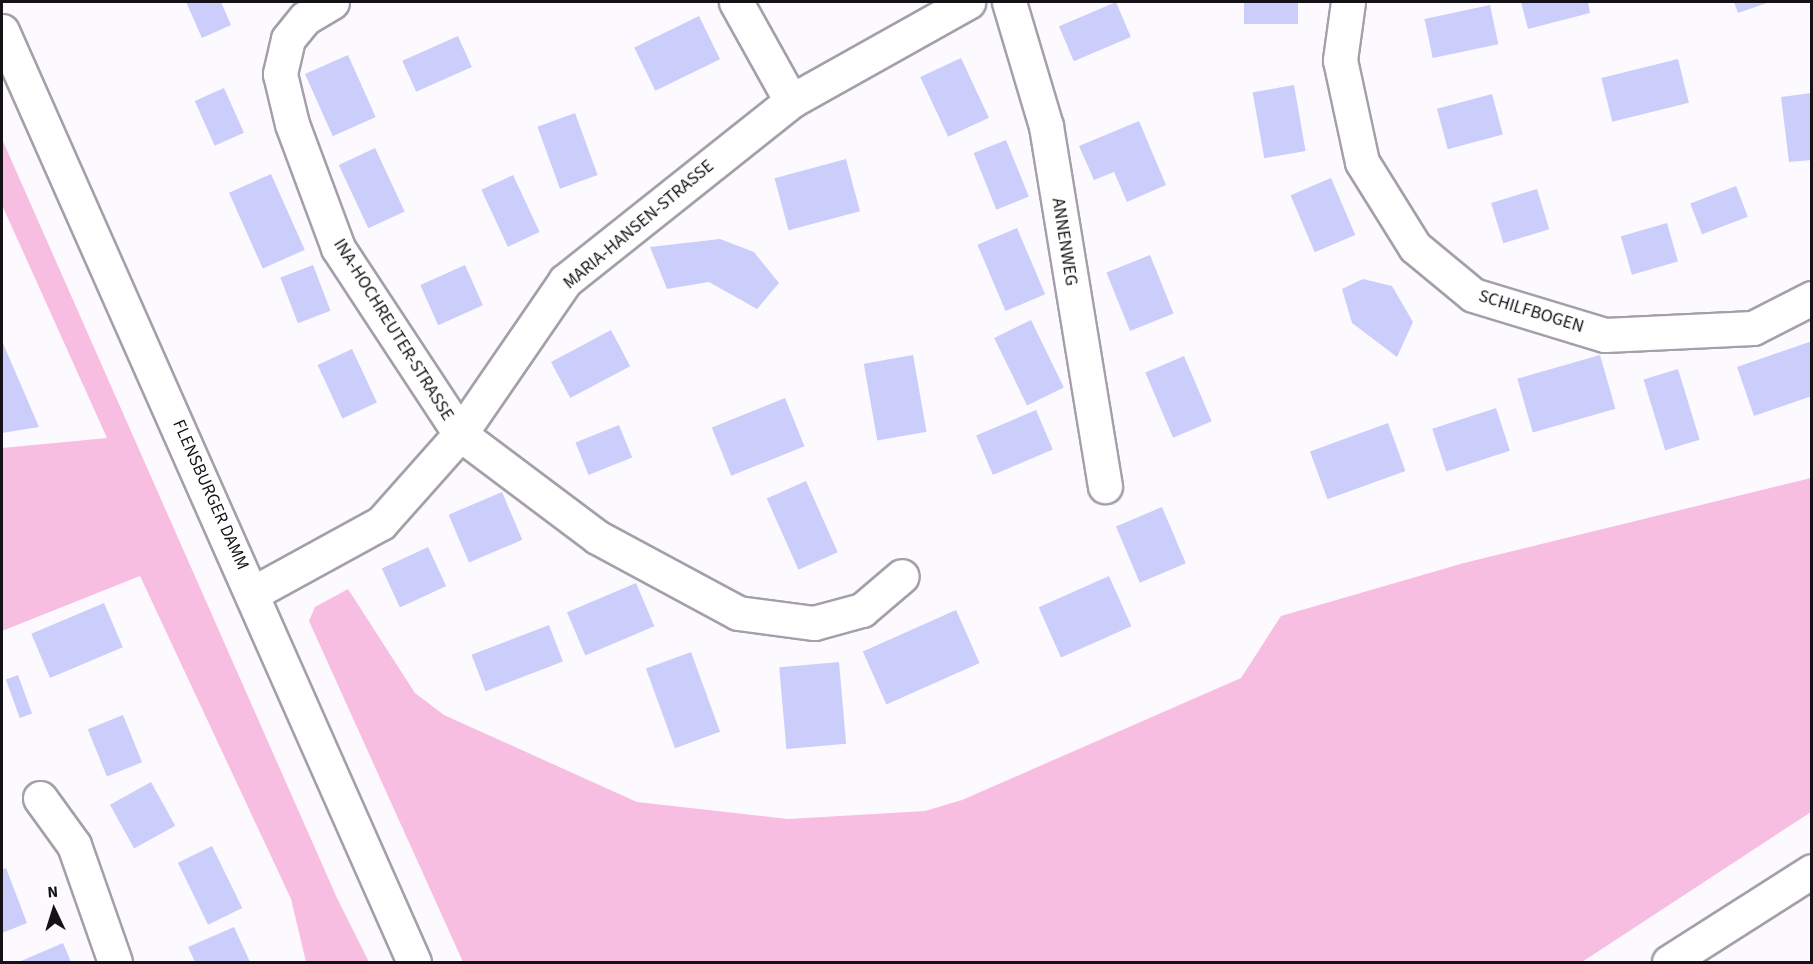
<!DOCTYPE html>
<html>
<head>
<meta charset="utf-8">
<style>
	body { margin:0 }
	#map { position:relative; width:1813px; height:964px; overflow:hidden; background:#fcfaff; font-family:"Source Sans 3",sans-serif }
	div>[style] { position:absolute }
	[style*='--x'] { left:calc(var(--x)*1px); top:calc(var(--y)*1px); width:calc(var(--w)*1px); rotate:calc(var(--a)*1deg) }
	.green>* { inset:0; background:#f8bee2 }
	.building>* { inset:0; background:#cbcefb; transform-origin:0 0 }
	.roads { filter:drop-shadow(2px 0 #a4a0ab) drop-shadow(-2px 0 #a4a0ab) drop-shadow(0 2px #a4a0ab) drop-shadow(0 -2px #a4a0ab) }
	.minor>* { height:33px; margin:-16.5px; padding:0 16.5px; transform-origin:16.5px; border-radius:16.5px; background:#fff }
	.tertiary>* { height:33px; margin:-16.5px; padding:0 16.5px; transform-origin:16.5px; border-radius:16.5px; background:#fff }
	.secondary>* { height:33px; margin:-16.5px; padding:0 16.5px; transform-origin:16.5px; border-radius:16.5px; background:#fff }
	span { translate:-50% -50%; white-space:nowrap; text-align:center; line-height:1.15; -webkit-text-stroke:4.5px #fff; paint-order:stroke }
	.street-label { font-size:18px; color:#141216 }
	.frame { position:absolute; inset:0; border:3px solid #141216; pointer-events:none }
	.north { position:absolute; left:24px; top:880px; width:60px; height:60px; -webkit-text-stroke:4px #fff; paint-order:stroke; rotate:356deg; font-size:16px; font-weight:700; line-height:24px; text-align:center; color:#141216 }
	.north::after { content:''; display:block; margin:auto; width:21px; height:27px; background:#141216; clip-path:polygon(50% 0,100% 100%,50% 72%,0 100%) }
</style>
</head>
<body>
<div id="map">
	<div class="green">
		<i style="clip-path:polygon(2px 139px,337px 898px,369px 962px,306px 962px,291px 899px,140px 576px,2px 631px,2px 448px,107px 438px,2px 205px)"></i>
		<i style="clip-path:polygon(1811px 478px,1811px 812px,1582px 962px,463px 962px,309px 621px,315px 607px,348px 589px,415px 693px,444px 715px,637px 802px,788px 819px,925px 811px,962px 800px,1241px 678px,1281px 616px,1464px 563px)"></i>
	</div>
	<div class="building">
		<i style="clip-path:polygon(186px 2px,221px 2px,231px 25px,202px 38px)"></i>
		<i style="left:1116px;top:2px;width:38px;height:62px;rotate:67deg"></i>
		<i style="left:1244px;top:2px;width:54px;height:22px"></i>
		<i style="clip-path:polygon(1521px 2px,1588px 2px,1590px 13px,1528px 29px)"></i>
		<i style="clip-path:polygon(1734px 2px,1770px 2px,1738px 13px)"></i>
		<i style="left:1490px;top:5px;width:40px;height:67px;rotate:78deg"></i>
		<i style="left:699px;top:16px;width:48px;height:72px;rotate:64deg"></i>
		<i style="left:458px;top:36px;width:34px;height:61px;rotate:66deg"></i>
		<i style="left:348px;top:55px;width:68px;height:47px;rotate:66deg"></i>
		<i style="left:961px;top:58px;width:66px;height:45px;rotate:65deg"></i>
		<i style="left:1678px;top:59px;width:45px;height:79px;rotate:76deg"></i>
		<i style="left:1294px;top:85px;width:67px;height:42px;rotate:80deg"></i>
		<i style="left:224px;top:88px;width:49px;height:32px;rotate:66deg"></i>
		<i style="clip-path:polygon(1812px 93px,1812px 160px,1789px 162px,1781px 97px)"></i>
		<i style="left:1492px;top:94px;width:42px;height:57px;rotate:75deg"></i>
		<i style="left:575px;top:113px;width:66px;height:40px;rotate:70deg"></i>
		<i style="clip-path:polygon(1139px 121px,1166px 185px,1127px 202px,1114px 172px,1094px 180px,1079px 146px)"></i>
		<i style="left:1006px;top:140px;width:61px;height:35px;rotate:68deg"></i>
		<i style="left:375px;top:148px;width:70px;height:40px;rotate:65deg"></i>
		<i style="left:846px;top:159px;width:54px;height:74px;rotate:75deg"></i>
		<i style="left:271px;top:174px;width:83px;height:46px;rotate:66deg"></i>
		<i style="left:513px;top:175px;width:63px;height:35px;rotate:65deg"></i>
		<i style="left:1331px;top:178px;width:62px;height:44px;rotate:67deg"></i>
		<i style="left:1736px;top:186px;width:33px;height:49px;rotate:69deg"></i>
		<i style="left:1537px;top:189px;width:42px;height:48px;rotate:73deg"></i>
		<i style="left:1667px;top:223px;width:40px;height:48px;rotate:74deg"></i>
		<i style="left:1017px;top:228px;width:72px;height:43px;rotate:67deg"></i>
		<i style="clip-path:polygon(720px 239px,754px 252px,779px 283px,757px 309px,709px 282px,667px 289px,650px 247px)"></i>
		<i style="left:1150px;top:255px;width:63px;height:47px;rotate:68deg"></i>
		<i style="left:313px;top:265px;width:49px;height:35px;rotate:69deg"></i>
		<i style="left:465px;top:265px;width:44px;height:49px;rotate:66deg"></i>
		<i style="clip-path:polygon(1363px 279px,1392px 286px,1413px 322px,1397px 357px,1352px 323px,1342px 289px)"></i>
		<i style="left:1031px;top:320px;width:75px;height:41px;rotate:64deg"></i>
		<i style="left:611px;top:330px;width:41px;height:68px;rotate:62deg"></i>
		<i style="clip-path:polygon(2px 341px,39px 427px,2px 433px)"></i>
		<i style="clip-path:polygon(1812px 341px,1812px 396px,1754px 416px,1737px 367px)"></i>
		<i style="left:352px;top:349px;width:59px;height:38px;rotate:65deg"></i>
		<i style="left:913px;top:355px;width:78px;height:50px;rotate:80deg"></i>
		<i style="left:1600px;top:355px;width:56px;height:86px;rotate:74deg"></i>
		<i style="left:1184px;top:356px;width:71px;height:42px;rotate:67deg"></i>
		<i style="left:1678px;top:369px;width:74px;height:36px;rotate:73deg"></i>
		<i style="left:785px;top:398px;width:52px;height:79px;rotate:68deg"></i>
		<i style="left:1496px;top:408px;width:45px;height:67px;rotate:72deg"></i>
		<i style="left:1036px;top:410px;width:43px;height:65px;rotate:67deg"></i>
		<i style="left:1388px;top:423px;width:51px;height:83px;rotate:70deg"></i>
		<i style="left:619px;top:425px;width:35px;height:47px;rotate:68deg"></i>
		<i style="left:806px;top:481px;width:78px;height:43px;rotate:66deg"></i>
		<i style="left:502px;top:492px;width:52px;height:58px;rotate:67deg"></i>
		<i style="left:1162px;top:507px;width:61px;height:50px;rotate:67deg"></i>
		<i style="left:428px;top:547px;width:43px;height:51px;rotate:65deg"></i>
		<i style="left:1109px;top:576px;width:55px;height:77px;rotate:66deg"></i>
		<i style="left:636px;top:583px;width:47px;height:75px;rotate:67deg"></i>
		<i style="left:104px;top:603px;width:48px;height:79px;rotate:67deg"></i>
		<i style="left:956px;top:610px;width:58px;height:102px;rotate:66deg"></i>
		<i style="left:549px;top:625px;width:39px;height:83px;rotate:69deg"></i>
		<i style="left:691px;top:652px;width:85px;height:48px;rotate:70deg"></i>
		<i style="left:839px;top:662px;width:82px;height:60px;rotate:85deg"></i>
		<i style="left:18px;top:675px;width:41px;height:13px;rotate:70deg"></i>
		<i style="left:123px;top:715px;width:51px;height:38px;rotate:68deg"></i>
		<i style="left:151px;top:782px;width:50px;height:47px;rotate:61deg"></i>
		<i style="left:212px;top:846px;width:69px;height:38px;rotate:64deg"></i>
		<i style="clip-path:polygon(6px 868px,27px 923px,2px 933px,2px 870px)"></i>
		<i style="clip-path:polygon(234px 927px,250px 962px,195px 962px,188px 947px)"></i>
		<i style="clip-path:polygon(63px 943px,71px 962px,21px 962px,21px 961px)"></i>
	</div>
	<div class="roads">
		<div class="minor">
			<i style="--x:332;--y:2;--w:31;--a:149"></i>
			<i style="--x:305;--y:18;--w:27;--a:129"></i>
			<i style="--x:288;--y:39;--w:36;--a:103"></i>
			<i style="--x:280;--y:74;--w:51;--a:76.5"></i>
			<i style="--x:292;--y:124;--w:132;--a:69.6"></i>
			<i style="--x:338;--y:248;--w:222;--a:56.7"></i>
			<i style="--x:460;--y:434;--w:171;--a:36.9"></i>
			<i style="--x:597;--y:537;--w:160;--a:28.3"></i>
			<i style="--x:738;--y:613;--w:77;--a:7.5"></i>
			<i style="--x:814;--y:623;--w:50;--a:-15.2"></i>
			<i style="--x:862;--y:610;--w:52;--a:-40.4"></i>
			<i style="--x:736;--y:2;--w:113;--a:60.9"></i>
			<i style="--x:1009;--y:2;--w:129;--a:73.4"></i>
			<i style="--x:1046;--y:126;--w:365;--a:80.7"></i>
			<i style="--x:1348;--y:2;--w:59;--a:97.9"></i>
			<i style="--x:1340;--y:60;--w:104;--a:77.8"></i>
			<i style="--x:1362;--y:162;--w:100;--a:58.1"></i>
			<i style="--x:1415;--y:247;--w:75;--a:39.6"></i>
			<i style="--x:1473;--y:295;--w:138;--a:16.9"></i>
			<i style="--x:1605;--y:335;--w:148;--a:-2.7"></i>
			<i style="--x:1753;--y:328;--w:66;--a:-27"></i>
			<i style="--x:253;--y:593;--w:146;--a:-28.7"></i>
			<i style="--x:381;--y:523;--w:119;--a:-48.4"></i>
			<i style="--x:460;--y:434;--w:186;--a:-55.5"></i>
			<i style="--x:565;--y:281;--w:289;--a:-38.5"></i>
			<i style="--x:791;--y:101;--w:203;--a:-29.2"></i>
			<i style="--x:40;--y:798;--w:58;--a:54.1"></i>
			<i style="--x:74;--y:845;--w:124;--a:70.7"></i>
		</div>
		<div class="tertiary">
			<i style="--x:2;--y:31;--w:1018;--a:66.13"></i>
		</div>
		<div class="secondary">
			<i style="--x:1669;--y:962;--w:169;--a:-32.5"></i>
		</div>
	</div>
	<div class="street-label">
		<span style="left:639px;top:225px;rotate:-40deg">MARIA-HANSEN-STRASSE</span>
		<span style="left:1064px;top:242px;rotate:81deg">ANNENWEG</span>
		<span style="left:1531px;top:312px;rotate:17deg">SCHILFBOGEN</span>
		<span style="left:393px;top:330px;rotate:58deg">INA-HOCHREUTER-STRASSE</span>
		<span style="left:210px;top:495px;rotate:66deg">FLENSBURGER DAMM</span>
	</div>
	<div class="frame"></div>
	<div class="north">N</div>
</div>
</body>
</html>
